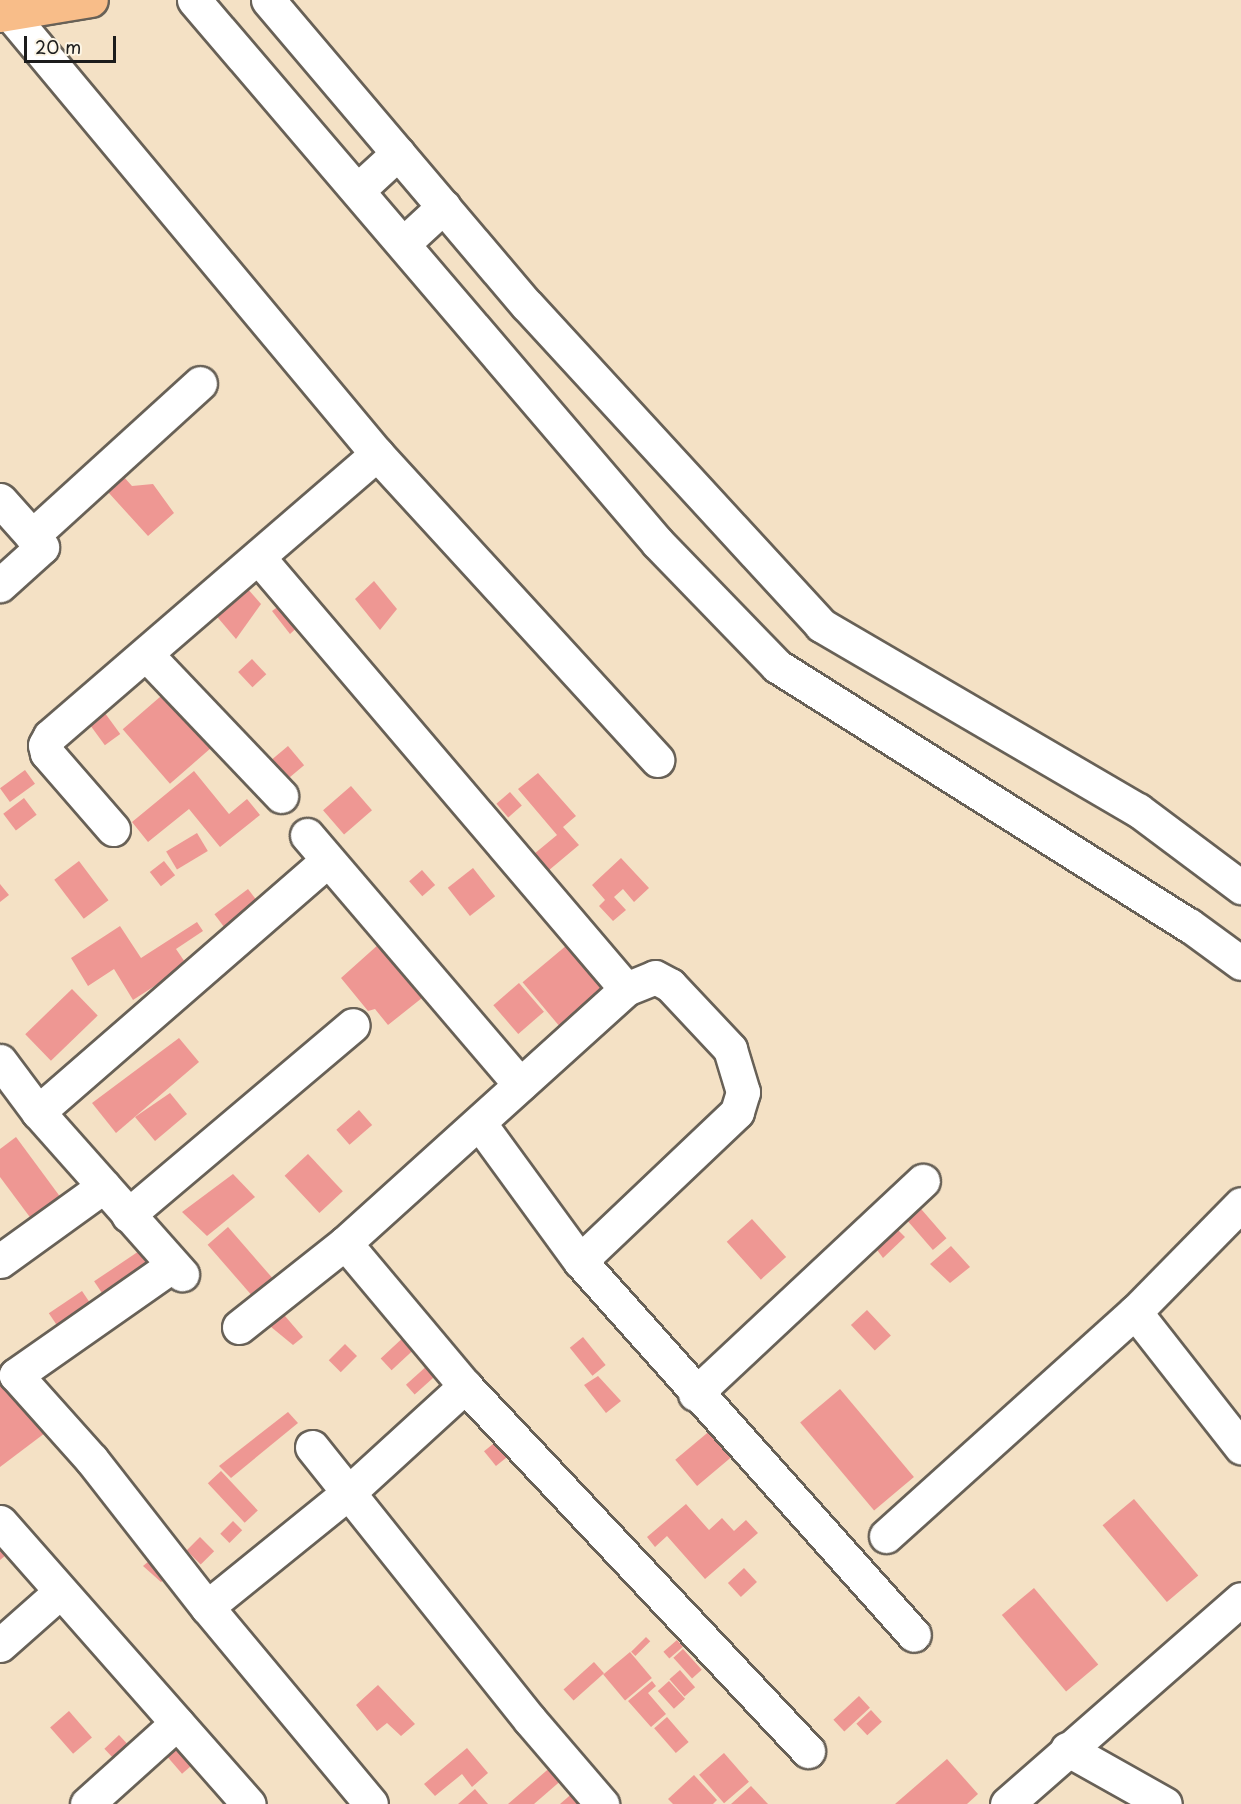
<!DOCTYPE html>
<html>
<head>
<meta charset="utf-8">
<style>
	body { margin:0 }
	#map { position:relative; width:1241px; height:1804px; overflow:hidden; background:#f4e1c5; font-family:"Playpen Sans",sans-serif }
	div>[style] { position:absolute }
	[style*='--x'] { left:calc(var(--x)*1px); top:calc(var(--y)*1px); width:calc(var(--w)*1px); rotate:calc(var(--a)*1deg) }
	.building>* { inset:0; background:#ee9793; transform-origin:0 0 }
	.roads { filter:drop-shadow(2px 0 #686157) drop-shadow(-2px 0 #686157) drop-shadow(0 2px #686157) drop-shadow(0 -2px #686157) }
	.minor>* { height:33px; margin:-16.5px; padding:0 16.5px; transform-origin:16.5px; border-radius:16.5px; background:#fff }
	.primary>* { height:33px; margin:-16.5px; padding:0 16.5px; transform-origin:16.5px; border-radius:16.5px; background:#f8bd89 }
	span { translate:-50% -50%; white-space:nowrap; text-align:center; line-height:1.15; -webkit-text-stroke:4.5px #fcf5e5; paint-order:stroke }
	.scale { position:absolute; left:24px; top:36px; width:92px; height:27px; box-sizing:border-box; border:3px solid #1c1c1c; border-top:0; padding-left:8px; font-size:18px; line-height:21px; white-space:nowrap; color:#1c1c1c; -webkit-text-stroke:4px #fcf5e5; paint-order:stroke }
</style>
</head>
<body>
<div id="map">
	<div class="building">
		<i style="clip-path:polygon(114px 466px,132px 486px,153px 484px,174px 513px,148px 536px,98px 481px)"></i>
		<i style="clip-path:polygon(239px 579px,261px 604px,236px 639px,207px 605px)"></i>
		<i style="clip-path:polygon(374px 581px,397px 609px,380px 630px,355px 599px)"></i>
		<i style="clip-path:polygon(283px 603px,302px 623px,290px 634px,272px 611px)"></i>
		<i style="left:252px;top:659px;width:21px;height:19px;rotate:47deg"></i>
		<i style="left:168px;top:690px;width:72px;height:60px;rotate:49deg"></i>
		<i style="left:102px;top:709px;width:31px;height:19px;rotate:54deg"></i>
		<i style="left:288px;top:746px;width:25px;height:28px;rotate:50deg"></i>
		<i style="left:25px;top:770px;width:17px;height:31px;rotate:54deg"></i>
		<i style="clip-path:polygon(194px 771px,229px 814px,247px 799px,260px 815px,220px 847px,189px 809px,148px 842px,132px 822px)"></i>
		<i style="clip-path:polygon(538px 773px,576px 816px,563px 827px,579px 845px,548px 871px,534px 854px,557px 835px,518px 789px)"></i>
		<i style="left:351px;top:786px;width:32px;height:37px;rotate:49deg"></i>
		<i style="left:510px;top:792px;width:18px;height:18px;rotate:49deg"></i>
		<i style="left:24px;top:798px;width:21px;height:26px;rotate:53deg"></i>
		<i style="left:197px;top:833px;width:21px;height:36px;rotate:59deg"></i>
		<i style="clip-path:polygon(621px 858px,649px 888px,634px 902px,623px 889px,614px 897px,626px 910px,613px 921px,599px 906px,605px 900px,592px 885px)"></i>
		<i style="left:79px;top:861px;width:49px;height:31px;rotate:53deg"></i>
		<i style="left:164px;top:861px;width:18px;height:18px;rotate:52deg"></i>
		<i style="left:473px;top:868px;width:36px;height:32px;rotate:52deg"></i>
		<i style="left:422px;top:870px;width:20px;height:17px;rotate:49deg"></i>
		<i style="clip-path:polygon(0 884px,9px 895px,0 902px)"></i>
		<i style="left:248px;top:889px;width:21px;height:42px;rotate:53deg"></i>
		<i style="clip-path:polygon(197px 922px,203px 931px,176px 949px,187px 965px,133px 1000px,114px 969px,88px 986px,71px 958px,120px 926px,141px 958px)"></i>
		<i style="clip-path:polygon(379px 944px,427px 994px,388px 1025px,375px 1009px,368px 1011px,341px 978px)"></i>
		<i style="left:567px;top:945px;width:62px;height:58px;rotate:50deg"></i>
		<i style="left:519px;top:983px;width:38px;height:34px;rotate:49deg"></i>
		<i style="left:72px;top:989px;width:37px;height:65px;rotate:46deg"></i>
		<i style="clip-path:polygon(179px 1038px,199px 1062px,116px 1133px,92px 1103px)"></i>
		<i style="clip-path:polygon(170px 1093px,187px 1114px,155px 1141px,135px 1117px)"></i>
		<i style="left:359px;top:1110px;width:20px;height:30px;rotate:49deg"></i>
		<i style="clip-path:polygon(16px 1137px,64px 1202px,35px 1224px,0 1177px,0 1149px)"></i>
		<i style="left:308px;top:1154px;width:51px;height:32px;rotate:47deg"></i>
		<i style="clip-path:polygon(233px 1174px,255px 1197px,207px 1236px,182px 1212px)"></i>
		<i style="left:915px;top:1202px;width:48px;height:18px;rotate:49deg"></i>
		<i style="left:752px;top:1219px;width:51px;height:34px;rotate:48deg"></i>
		<i style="clip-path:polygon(891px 1223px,905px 1237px,883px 1258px,872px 1243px)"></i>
		<i style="left:228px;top:1227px;width:73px;height:27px;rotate:49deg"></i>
		<i style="left:148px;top:1245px;width:23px;height:65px;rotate:56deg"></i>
		<i style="clip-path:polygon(951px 1246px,970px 1267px,950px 1283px,930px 1264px)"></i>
		<i style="left:82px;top:1291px;width:22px;height:40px;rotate:56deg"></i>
		<i style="clip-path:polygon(279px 1309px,303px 1337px,293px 1345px,265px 1322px)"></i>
		<i style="left:867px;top:1310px;width:35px;height:22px;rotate:47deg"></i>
		<i style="left:407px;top:1334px;width:16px;height:36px;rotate:47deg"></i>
		<i style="left:583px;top:1337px;width:36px;height:17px;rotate:51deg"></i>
		<i style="left:345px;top:1344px;width:17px;height:23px;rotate:45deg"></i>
		<i style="left:429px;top:1364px;width:13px;height:31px;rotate:48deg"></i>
		<i style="clip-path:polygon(598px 1376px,621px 1401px,606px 1413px,584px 1385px)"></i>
		<i style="clip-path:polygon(5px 1380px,49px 1430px,0 1467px,0 1383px)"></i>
		<i style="left:840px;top:1389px;width:115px;height:52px;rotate:50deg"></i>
		<i style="clip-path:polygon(288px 1412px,298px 1423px,231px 1478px,219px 1466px)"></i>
		<i style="left:712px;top:1429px;width:34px;height:48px;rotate:50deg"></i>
		<i style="left:498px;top:1440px;width:19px;height:18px;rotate:51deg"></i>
		<i style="left:221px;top:1471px;width:54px;height:18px;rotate:47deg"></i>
		<i style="left:1134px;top:1499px;width:100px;height:41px;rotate:50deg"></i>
		<i style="clip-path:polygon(686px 1504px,709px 1530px,722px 1518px,734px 1531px,746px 1520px,758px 1533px,705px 1579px,667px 1536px,655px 1547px,647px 1537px)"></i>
		<i style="left:233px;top:1521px;width:13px;height:18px;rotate:45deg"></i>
		<i style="clip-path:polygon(0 1537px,12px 1550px,0 1560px)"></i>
		<i style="left:200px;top:1537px;width:20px;height:19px;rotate:45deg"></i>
		<i style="clip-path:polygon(159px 1553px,176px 1571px,161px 1582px,143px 1566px)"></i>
		<i style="left:744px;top:1568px;width:19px;height:22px;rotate:47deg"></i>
		<i style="left:1034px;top:1588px;width:100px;height:42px;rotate:50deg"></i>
		<i style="left:646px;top:1637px;width:6px;height:21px;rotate:45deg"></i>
		<i style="left:677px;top:1640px;width:9px;height:18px;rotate:49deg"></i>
		<i style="left:683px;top:1649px;width:28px;height:13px;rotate:48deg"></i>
		<i style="left:630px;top:1652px;width:34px;height:35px;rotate:50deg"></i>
		<i style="left:594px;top:1662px;width:15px;height:41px;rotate:48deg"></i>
		<i style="left:680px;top:1670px;width:23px;height:14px;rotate:49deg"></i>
		<i style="clip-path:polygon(652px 1681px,656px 1686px,648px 1693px,666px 1714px,651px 1727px,628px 1701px)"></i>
		<i style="left:669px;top:1681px;width:24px;height:15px;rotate:48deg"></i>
		<i style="clip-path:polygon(378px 1685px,415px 1724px,401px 1736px,387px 1723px,377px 1731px,356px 1705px)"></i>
		<i style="left:859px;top:1696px;width:16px;height:35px;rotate:47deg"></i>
		<i style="left:871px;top:1710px;width:16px;height:20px;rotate:47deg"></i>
		<i style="left:69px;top:1711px;width:35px;height:25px;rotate:49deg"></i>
		<i style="left:667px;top:1717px;width:33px;height:17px;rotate:49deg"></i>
		<i style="left:119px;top:1735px;width:21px;height:20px;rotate:47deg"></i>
		<i style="left:174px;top:1737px;width:33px;height:18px;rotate:49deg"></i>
		<i style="clip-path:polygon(467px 1748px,488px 1773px,472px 1787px,462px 1774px,435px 1796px,424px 1784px)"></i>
		<i style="left:724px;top:1753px;width:38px;height:33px;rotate:49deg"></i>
		<i style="clip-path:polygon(947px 1759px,978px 1794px,967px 1804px,895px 1804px)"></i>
		<i style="clip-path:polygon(553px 1765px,564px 1778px,534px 1804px,508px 1804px)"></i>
		<i style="clip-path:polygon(694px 1775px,717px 1800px,713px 1804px,673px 1804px,668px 1799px)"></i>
		<i style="clip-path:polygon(751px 1786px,768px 1804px,731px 1804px)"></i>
		<i style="clip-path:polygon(475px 1789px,488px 1804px,458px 1804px)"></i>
		<i style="clip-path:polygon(575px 1791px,587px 1804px,560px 1804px)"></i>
	</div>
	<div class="roads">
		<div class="minor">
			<i style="--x:194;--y:0;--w:714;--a:49.49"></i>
			<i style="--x:658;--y:543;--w:171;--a:45.9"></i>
			<i style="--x:777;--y:666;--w:487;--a:32.2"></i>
			<i style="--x:1189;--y:925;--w:64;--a:36.2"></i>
			<i style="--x:268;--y:0;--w:400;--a:49.7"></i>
			<i style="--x:527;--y:305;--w:435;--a:47.4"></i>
			<i style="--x:821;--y:625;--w:367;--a:30.3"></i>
			<i style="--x:1138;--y:810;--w:129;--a:36.8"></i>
			<i style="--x:10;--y:14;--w:573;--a:50.17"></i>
			<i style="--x:377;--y:454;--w:415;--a:47.5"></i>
			<i style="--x:359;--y:189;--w:53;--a:-42.7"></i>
			<i style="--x:404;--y:243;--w:54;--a:-42.8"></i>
			<i style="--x:0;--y:500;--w:63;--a:48.2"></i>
			<i style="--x:42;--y:547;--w:57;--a:137.9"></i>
			<i style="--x:32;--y:536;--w:227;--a:-42.3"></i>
			<i style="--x:258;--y:557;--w:567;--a:49.57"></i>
			<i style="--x:146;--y:654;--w:196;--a:46.4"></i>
			<i style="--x:113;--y:829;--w:101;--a:-131"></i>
			<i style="--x:47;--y:753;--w:8;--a:-104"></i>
			<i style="--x:45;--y:745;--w:10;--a:-61"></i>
			<i style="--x:50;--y:736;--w:432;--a:-40.8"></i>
			<i style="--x:307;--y:835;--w:328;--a:49.5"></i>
			<i style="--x:0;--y:1061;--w:64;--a:53.3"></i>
			<i style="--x:38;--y:1112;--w:217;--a:48.4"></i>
			<i style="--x:38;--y:1112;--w:383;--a:-41"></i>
			<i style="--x:480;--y:1124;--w:170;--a:53.9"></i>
			<i style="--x:580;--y:1261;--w:501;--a:48.23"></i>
			<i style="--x:128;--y:1215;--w:294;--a:-40.2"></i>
			<i style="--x:345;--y:1243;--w:187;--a:50"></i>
			<i style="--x:465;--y:1386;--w:501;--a:46.78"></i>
			<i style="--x:0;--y:1261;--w:128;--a:-35.8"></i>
			<i style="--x:173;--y:1265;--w:192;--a:145"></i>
			<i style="--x:16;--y:1375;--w:114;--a:48.2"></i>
			<i style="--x:92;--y:1460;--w:187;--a:52"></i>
			<i style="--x:207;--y:1607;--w:256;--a:50.2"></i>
			<i style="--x:1135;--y:1312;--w:172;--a:51.9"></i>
			<i style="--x:239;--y:1327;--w:135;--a:-38.4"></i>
			<i style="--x:345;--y:1243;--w:379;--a:-42.1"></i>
			<i style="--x:626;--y:989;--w:31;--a:-22"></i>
			<i style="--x:655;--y:977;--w:17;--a:28"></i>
			<i style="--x:670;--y:985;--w:88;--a:46.8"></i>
			<i style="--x:730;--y:1049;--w:45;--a:73.2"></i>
			<i style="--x:743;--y:1092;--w:21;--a:107"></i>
			<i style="--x:737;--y:1112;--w:216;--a:136.5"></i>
			<i style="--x:695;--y:1394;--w:312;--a:-43.1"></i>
			<i style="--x:312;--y:1447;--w:349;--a:51.4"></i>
			<i style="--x:530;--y:1720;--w:111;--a:49.4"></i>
			<i style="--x:0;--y:1522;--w:376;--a:48.6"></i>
			<i style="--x:886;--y:1536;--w:335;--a:-42"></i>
			<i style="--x:1135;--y:1312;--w:151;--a:-45.5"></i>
			<i style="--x:207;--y:1607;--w:181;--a:-39"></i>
			<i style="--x:348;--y:1493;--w:159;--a:-42.4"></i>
			<i style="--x:0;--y:1645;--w:80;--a:-41.5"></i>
			<i style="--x:1067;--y:1749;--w:112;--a:29.3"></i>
			<i style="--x:87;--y:1804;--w:121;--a:-42"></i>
			<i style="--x:1007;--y:1804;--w:311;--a:-41.2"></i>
		</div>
		<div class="primary">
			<i style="--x:0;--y:15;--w:92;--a:-9.4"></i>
		</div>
	</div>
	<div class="scale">20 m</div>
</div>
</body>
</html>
